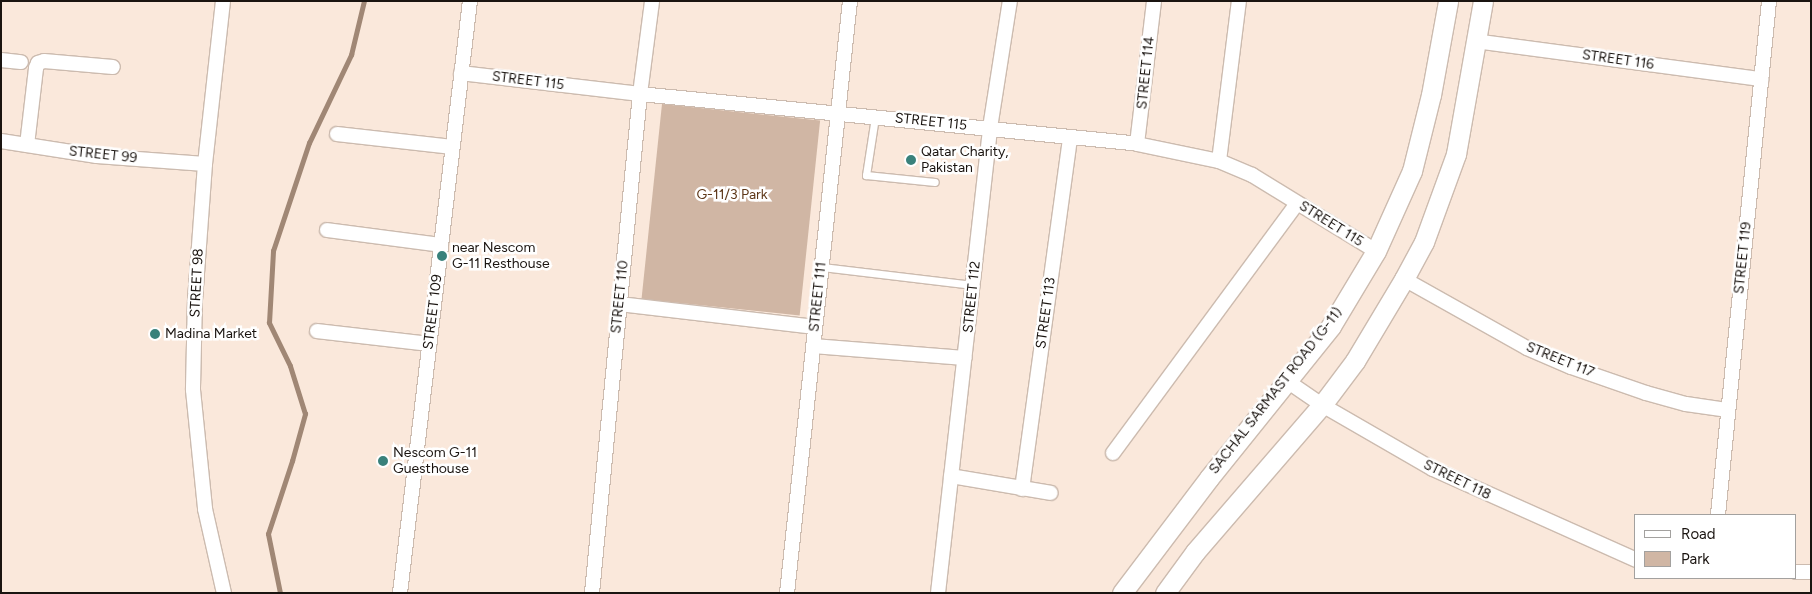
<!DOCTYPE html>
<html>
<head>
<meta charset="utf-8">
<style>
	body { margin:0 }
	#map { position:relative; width:1812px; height:594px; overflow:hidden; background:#fae8db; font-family:Figtree,sans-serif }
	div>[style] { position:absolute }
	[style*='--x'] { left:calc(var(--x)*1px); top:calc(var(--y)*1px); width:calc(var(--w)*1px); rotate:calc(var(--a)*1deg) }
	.green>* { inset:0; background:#d0b6a4; transform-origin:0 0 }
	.stream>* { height:4.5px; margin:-2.25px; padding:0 2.25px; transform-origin:2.25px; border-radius:2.25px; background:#a08775 }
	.roads { filter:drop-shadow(1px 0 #ccbbaf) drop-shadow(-1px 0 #ccbbaf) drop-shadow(0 1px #ccbbaf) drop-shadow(0 -1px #ccbbaf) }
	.service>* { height:7px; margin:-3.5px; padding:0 3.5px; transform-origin:3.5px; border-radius:3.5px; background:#fff }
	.minor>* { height:14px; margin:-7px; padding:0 7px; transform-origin:7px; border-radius:7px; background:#fff }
	.secondary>* { height:19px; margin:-9.5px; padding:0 9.5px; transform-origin:9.5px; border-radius:9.5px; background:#fff }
	.dots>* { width:14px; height:14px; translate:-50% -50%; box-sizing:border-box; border:2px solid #fff; border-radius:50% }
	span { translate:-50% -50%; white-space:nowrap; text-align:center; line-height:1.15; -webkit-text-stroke:5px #fff; paint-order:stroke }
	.street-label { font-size:14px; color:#1a1410 }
	.poi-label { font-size:14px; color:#1a1410 }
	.left { translate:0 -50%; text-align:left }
	.park-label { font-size:14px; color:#5e3718 }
	.frame { position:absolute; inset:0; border:2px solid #1a1410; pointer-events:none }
	.legend { position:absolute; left:1634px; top:514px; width:162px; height:65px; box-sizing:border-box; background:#fff; border:1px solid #a3a19f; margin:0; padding:6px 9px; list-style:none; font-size:15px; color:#1a1410 }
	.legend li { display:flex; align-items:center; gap:10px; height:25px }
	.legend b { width:25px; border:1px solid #a3a19f }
</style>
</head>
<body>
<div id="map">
	<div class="green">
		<i style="left:662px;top:104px;width:159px;height:196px;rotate:6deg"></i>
	</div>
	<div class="stream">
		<i style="--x:280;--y:593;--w:60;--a:-101.5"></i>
		<i style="--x:268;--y:534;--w:77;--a:-71.8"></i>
		<i style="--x:292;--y:461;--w:49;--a:-74.5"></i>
		<i style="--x:305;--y:414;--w:50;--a:-107.4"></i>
		<i style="--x:290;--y:366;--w:48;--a:-116"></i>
		<i style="--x:269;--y:323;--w:72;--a:-86.8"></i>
		<i style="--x:273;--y:251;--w:114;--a:-71.6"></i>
		<i style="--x:309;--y:143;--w:98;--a:-64.5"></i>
		<i style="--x:351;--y:55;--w:56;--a:-76.5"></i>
	</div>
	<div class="roads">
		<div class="service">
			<i style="--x:875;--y:117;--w:59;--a:98.8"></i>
			<i style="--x:866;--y:175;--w:69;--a:5.8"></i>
			<i style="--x:822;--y:267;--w:152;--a:6.8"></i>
		</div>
		<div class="minor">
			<i style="--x:223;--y:1;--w:164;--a:96.3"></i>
			<i style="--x:205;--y:164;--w:135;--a:94.2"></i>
			<i style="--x:195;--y:299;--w:91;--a:91.3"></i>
			<i style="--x:193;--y:390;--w:120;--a:84.2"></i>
			<i style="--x:205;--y:509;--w:86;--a:77.3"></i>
			<i style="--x:1475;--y:41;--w:289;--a:7.6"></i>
			<i style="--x:1;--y:60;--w:20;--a:6"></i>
			<i style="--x:461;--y:73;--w:180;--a:6.7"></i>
			<i style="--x:640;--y:94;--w:500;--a:5.7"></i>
			<i style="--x:1137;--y:144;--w:84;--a:11.7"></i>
			<i style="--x:1219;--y:161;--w:36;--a:23"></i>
			<i style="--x:1252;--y:175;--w:145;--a:31.5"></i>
			<i style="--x:337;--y:134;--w:116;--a:6.4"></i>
			<i style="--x:1;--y:141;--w:97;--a:8.9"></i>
			<i style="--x:97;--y:156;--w:108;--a:4.2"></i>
			<i style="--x:1137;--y:144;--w:144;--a:-83.2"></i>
			<i style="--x:27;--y:145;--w:78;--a:-83.3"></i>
			<i style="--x:36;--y:68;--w:5;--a:-68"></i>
			<i style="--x:38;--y:63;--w:6;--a:-18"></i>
			<i style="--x:44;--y:61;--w:69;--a:5"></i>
			<i style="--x:1219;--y:161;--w:161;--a:-82.9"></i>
			<i style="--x:327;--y:230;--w:115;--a:7.5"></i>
			<i style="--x:1404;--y:279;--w:141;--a:29.3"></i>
			<i style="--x:1527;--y:348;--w:48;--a:23.4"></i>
			<i style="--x:1571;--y:367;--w:79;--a:19.1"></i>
			<i style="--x:1646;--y:393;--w:41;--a:15.4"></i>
			<i style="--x:1686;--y:404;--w:41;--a:8.3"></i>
			<i style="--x:620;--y:304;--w:196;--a:6.7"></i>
			<i style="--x:317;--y:331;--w:113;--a:6.6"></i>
			<i style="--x:813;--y:346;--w:152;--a:4.5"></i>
			<i style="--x:1287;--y:381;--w:42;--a:34.4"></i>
			<i style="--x:1322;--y:405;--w:128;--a:30"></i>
			<i style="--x:1433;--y:469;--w:222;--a:24.1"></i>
			<i style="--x:1113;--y:453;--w:310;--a:-53.6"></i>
			<i style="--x:951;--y:476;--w:101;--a:9.6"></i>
			<i style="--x:1022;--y:489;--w:355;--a:-82.2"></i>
			<i style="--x:1718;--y:515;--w:517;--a:-84.33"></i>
			<i style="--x:1796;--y:572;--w:15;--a:0"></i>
			<i style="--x:400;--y:593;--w:596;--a:-83.26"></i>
			<i style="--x:592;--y:593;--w:501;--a:-84.51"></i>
			<i style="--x:640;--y:94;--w:94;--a:-82.6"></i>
			<i style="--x:787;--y:593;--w:595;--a:-83.93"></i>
			<i style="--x:938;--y:593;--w:468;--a:-83.6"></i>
			<i style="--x:990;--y:128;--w:129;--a:-81.1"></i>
		</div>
		<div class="secondary">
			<i style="--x:1122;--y:593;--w:144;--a:-52.9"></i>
			<i style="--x:1209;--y:478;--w:195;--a:-51.2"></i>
			<i style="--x:1331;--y:326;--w:87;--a:-59"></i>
			<i style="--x:1376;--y:251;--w:88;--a:-65.8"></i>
			<i style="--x:1412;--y:171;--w:78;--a:-76"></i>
			<i style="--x:1431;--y:95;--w:96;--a:-79.7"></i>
			<i style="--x:1165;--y:593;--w:51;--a:-53.8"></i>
			<i style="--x:1195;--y:552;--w:194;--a:-49.2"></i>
			<i style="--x:1322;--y:405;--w:55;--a:-53.1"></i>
			<i style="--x:1355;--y:361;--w:96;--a:-59.1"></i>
			<i style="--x:1404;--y:279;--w:42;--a:-61.6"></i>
			<i style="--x:1424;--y:242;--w:94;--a:-70"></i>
			<i style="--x:1456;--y:154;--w:155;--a:-80"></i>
		</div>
	</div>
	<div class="dots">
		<i style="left:911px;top:160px;background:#39817b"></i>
		<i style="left:442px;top:256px;background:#39817b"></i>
		<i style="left:155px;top:334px;background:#39817b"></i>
		<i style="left:383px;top:461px;background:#39817b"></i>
	</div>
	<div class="street-label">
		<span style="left:1618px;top:60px;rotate:8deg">STREET 116</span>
		<span style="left:1146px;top:73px;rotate:-84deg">STREET 114</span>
		<span style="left:528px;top:81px;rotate:7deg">STREET 115</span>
		<span style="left:931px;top:122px;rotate:6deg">STREET 115</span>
		<span style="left:103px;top:155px;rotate:6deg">STREET 99</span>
		<span style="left:1331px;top:224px;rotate:32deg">STREET 115</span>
		<span style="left:1743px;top:258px;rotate:-84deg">STREET 119</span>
		<span style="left:197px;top:283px;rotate:-87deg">STREET 98</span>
		<span style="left:620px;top:297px;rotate:-84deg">STREET 110</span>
		<span style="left:818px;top:297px;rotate:-84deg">STREET 111</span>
		<span style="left:972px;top:297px;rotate:-84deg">STREET 112</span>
		<span style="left:433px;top:312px;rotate:-83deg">STREET 109</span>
		<span style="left:1046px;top:313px;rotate:-82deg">STREET 113</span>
		<span style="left:1560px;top:360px;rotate:22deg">STREET 117</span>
		<span style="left:1276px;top:391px;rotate:-52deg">SACHAL SARMAST ROAD (G-11)</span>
		<span style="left:1457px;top:480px;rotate:26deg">STREET 118</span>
	</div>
	<div class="poi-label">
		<span class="left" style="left:921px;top:160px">Qatar Charity,<br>Pakistan</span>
		<span class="left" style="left:452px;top:256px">near Nescom<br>G-11 Resthouse</span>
		<span class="left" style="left:165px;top:334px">Madina Market</span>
		<span class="left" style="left:393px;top:461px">Nescom G-11<br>Guesthouse</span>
	</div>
	<div class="park-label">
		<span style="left:732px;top:195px">G-11/3 Park</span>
	</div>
	<div class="frame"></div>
	<ul class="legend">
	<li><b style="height:6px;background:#fff"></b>Road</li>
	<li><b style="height:14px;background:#d0b6a4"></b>Park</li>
	</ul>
</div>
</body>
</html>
